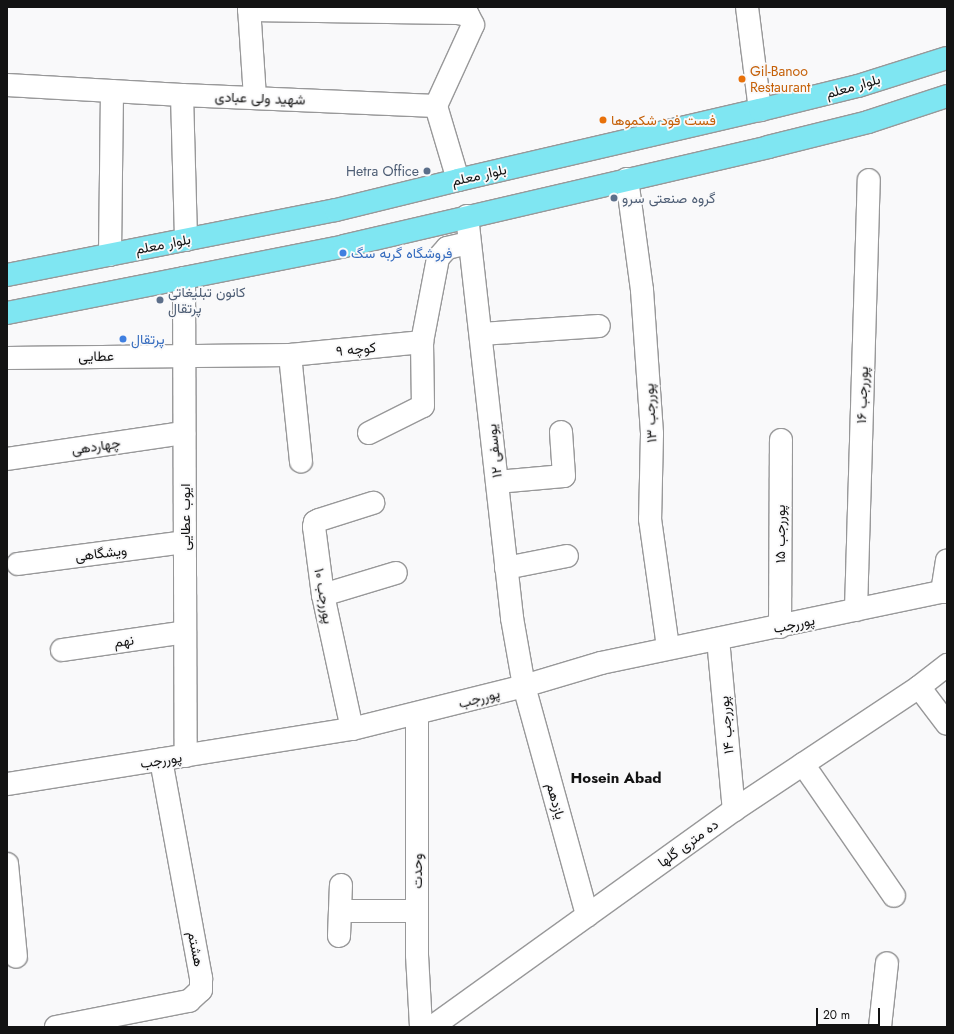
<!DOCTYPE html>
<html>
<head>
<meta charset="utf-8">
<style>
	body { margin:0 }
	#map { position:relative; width:954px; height:1034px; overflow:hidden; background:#f9f9fa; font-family:Jost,Vazirmatn,sans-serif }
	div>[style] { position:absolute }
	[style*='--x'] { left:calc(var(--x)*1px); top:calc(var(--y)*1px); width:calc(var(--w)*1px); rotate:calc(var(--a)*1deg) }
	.roads { filter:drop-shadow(1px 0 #989899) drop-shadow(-1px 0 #989899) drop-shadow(0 1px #989899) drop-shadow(0 -1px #989899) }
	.minor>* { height:22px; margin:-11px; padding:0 11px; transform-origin:11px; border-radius:11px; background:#fff }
	.tertiary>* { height:22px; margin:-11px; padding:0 11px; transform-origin:11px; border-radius:11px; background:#fff }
	.primary>* { height:22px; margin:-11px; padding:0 11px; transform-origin:11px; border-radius:11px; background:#7fe6f2 }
	.dots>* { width:11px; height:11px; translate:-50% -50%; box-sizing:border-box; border:2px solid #f9f9fa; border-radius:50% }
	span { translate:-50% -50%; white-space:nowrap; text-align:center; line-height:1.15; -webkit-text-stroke:3.5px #f9f9fa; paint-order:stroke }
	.food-label { font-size:14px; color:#c56008 }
	.left { translate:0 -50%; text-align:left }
	.street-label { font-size:14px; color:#131313 }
	.service-label { font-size:14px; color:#4e5e75 }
	.right { translate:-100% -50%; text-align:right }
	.shop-label { font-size:14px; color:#366cbe }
	.neighbourhood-label { font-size:15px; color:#131313; font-weight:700 }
	.frame { position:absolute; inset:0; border:8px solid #131313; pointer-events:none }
	.scale { position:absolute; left:816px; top:1008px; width:64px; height:18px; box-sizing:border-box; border:2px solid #131313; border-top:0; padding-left:5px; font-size:12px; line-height:14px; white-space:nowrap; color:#131313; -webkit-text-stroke:3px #f9f9fa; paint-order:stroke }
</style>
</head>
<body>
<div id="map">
	<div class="roads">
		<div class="minor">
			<i style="--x:249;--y:7;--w:91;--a:86.2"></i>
			<i style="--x:747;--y:7;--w:104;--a:82.8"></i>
			<i style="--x:249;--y:10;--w:208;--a:0.8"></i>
			<i style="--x:457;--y:13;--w:11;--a:10"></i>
			<i style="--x:468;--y:15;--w:11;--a:63"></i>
			<i style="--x:473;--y:25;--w:89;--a:114.6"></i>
			<i style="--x:7;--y:85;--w:175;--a:3.3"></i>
			<i style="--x:182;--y:95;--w:254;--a:2.5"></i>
			<i style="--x:436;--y:106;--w:77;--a:73.4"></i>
			<i style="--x:182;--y:95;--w:145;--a:88.4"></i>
			<i style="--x:627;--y:179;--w:112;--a:82.3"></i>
			<i style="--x:642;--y:290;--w:144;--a:86"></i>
			<i style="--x:652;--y:434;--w:85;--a:91.3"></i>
			<i style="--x:650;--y:519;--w:129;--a:82"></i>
			<i style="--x:467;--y:216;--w:405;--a:83.6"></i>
			<i style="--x:512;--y:618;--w:69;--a:80"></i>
			<i style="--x:524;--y:686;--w:238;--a:74.6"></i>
			<i style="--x:110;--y:255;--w:164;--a:-89.3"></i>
			<i style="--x:184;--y:278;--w:478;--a:89.8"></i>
			<i style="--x:481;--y:334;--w:118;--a:-3.9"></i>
			<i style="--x:290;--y:355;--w:133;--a:-5.6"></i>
			<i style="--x:7;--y:358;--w:283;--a:-0.6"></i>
			<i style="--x:290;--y:355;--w:107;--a:84.1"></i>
			<i style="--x:369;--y:433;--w:60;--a:-26.6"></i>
			<i style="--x:423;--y:406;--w:64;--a:-90.9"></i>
			<i style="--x:422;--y:342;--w:86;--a:-79.2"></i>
			<i style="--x:438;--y:258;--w:13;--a:-48"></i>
			<i style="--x:447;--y:248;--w:23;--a:-13"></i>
			<i style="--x:7;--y:459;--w:179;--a:-8.4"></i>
			<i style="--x:497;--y:482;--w:67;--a:-5.1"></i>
			<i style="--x:564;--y:476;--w:44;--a:-93.9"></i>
			<i style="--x:18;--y:564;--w:168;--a:-7.5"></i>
			<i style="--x:506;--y:568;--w:62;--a:-11.1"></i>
			<i style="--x:942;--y:592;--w:32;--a:-81"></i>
			<i style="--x:323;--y:595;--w:76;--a:-16.8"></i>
			<i style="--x:856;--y:610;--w:430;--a:-88.3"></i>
			<i style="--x:780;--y:627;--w:187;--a:-89.7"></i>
			<i style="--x:718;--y:639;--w:172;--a:84.7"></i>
			<i style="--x:62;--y:650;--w:124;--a:-8.3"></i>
			<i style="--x:919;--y:687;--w:46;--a:52.9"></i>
			<i style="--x:417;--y:714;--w:241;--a:90"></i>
			<i style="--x:417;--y:955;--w:72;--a:86.8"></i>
			<i style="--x:352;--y:729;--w:137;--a:-102.2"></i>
			<i style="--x:323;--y:595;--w:69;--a:-97.5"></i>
			<i style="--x:314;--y:527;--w:5;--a:-79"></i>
			<i style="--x:315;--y:522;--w:4;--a:-27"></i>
			<i style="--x:319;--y:520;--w:57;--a:-17.5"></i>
			<i style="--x:803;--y:764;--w:160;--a:55.4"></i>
			<i style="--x:7;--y:784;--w:349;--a:-9.1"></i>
			<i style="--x:352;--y:729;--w:177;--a:-14"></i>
			<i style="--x:524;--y:686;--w:80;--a:-16.6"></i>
			<i style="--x:601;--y:663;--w:348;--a:-11.8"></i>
			<i style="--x:942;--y:592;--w:5;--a:0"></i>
			<i style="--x:7;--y:864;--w:93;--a:84.5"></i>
			<i style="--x:340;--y:911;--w:77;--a:0"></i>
			<i style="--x:339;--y:936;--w:51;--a:-87.8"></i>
			<i style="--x:56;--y:1027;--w:136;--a:-11.1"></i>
			<i style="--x:189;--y:1001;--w:16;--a:-43"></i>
			<i style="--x:201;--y:990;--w:12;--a:-90"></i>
			<i style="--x:201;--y:978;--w:222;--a:-100.4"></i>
			<i style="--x:880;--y:1027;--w:64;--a:-83.8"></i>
		</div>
		<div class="tertiary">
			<i style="--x:432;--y:1027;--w:372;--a:-35.7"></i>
			<i style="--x:734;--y:810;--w:222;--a:-33.6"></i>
			<i style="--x:919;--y:687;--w:36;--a:-38"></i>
		</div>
		<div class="primary">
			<i style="--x:7;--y:275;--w:335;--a:-11.2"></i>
			<i style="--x:336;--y:210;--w:126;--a:-13.8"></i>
			<i style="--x:458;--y:180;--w:310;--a:-13.1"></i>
			<i style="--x:760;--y:110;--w:101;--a:-13.8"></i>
			<i style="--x:858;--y:86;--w:93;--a:-17.5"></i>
			<i style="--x:7;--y:313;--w:344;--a:-11.2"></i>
			<i style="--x:344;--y:246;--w:435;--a:-13.1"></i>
			<i style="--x:768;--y:147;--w:103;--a:-14"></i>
			<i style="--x:868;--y:122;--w:83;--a:-18.2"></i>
		</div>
	</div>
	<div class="dots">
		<i style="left:742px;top:79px;background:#e8710a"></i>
		<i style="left:603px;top:120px;background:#e8710a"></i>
		<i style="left:427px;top:171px;background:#5c6f8a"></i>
		<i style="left:614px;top:198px;background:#5c6f8a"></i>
		<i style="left:343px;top:253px;background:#3f7fe0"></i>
		<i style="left:160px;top:300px;background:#5c6f8a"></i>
		<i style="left:123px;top:339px;background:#3f7fe0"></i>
	</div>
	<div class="food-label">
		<span class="left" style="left:750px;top:79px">Gil-Banoo<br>Restaurant</span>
		<span class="left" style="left:611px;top:120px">فست فود شکموها</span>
	</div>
	<div class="street-label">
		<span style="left:853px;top:86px;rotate:-16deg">بلوار معلم</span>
		<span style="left:260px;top:98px;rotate:2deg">شهید ولی عبادی</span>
		<span style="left:479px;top:175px;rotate:-13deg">بلوار معلم</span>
		<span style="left:163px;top:244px;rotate:-11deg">بلوار معلم</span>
		<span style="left:356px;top:349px;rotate:-6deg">کوچه ۹</span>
		<span style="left:96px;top:356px;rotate:-1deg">عطایی</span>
		<span style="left:862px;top:395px;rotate:-88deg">پوررجب ۱۶</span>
		<span style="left:650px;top:413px;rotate:-93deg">پوررجب ۱۳</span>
		<span style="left:96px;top:446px;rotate:-8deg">چهاردهی</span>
		<span style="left:494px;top:451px;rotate:-96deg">یوسفی ۱۲</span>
		<span style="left:185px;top:517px;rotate:-90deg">ایوب عطایی</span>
		<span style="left:780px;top:534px;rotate:-90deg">پوررجب ۱۵</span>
		<span style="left:101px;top:553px;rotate:-7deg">ویشگاهی</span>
		<span style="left:324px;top:596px;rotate:80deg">پوررجب ۱۰</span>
		<span style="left:794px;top:624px;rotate:-12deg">پوررجب</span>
		<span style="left:124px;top:641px;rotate:-8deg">نهم</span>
		<span style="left:479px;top:698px;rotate:-15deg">پوررجب</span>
		<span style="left:726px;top:725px;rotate:-95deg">پوررجب ۱۴</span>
		<span style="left:161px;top:760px;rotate:-9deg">پوررجب</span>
		<span style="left:556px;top:801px;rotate:75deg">یازدهم</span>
		<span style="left:688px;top:843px;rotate:-36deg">ده متری گلها</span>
		<span style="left:417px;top:871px;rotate:-90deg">وحدت</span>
		<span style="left:196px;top:949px;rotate:79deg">هشتم</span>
	</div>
	<div class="service-label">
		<span class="right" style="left:419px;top:171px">Hetra Office</span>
		<span class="left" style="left:622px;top:198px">گروه صنعتی سرو</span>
		<span class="left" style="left:168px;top:300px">کانون تبلیغاتی<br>پرتقال</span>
	</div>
	<div class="shop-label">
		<span class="left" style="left:351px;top:253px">فروشگاه گربه سگ</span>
		<span class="left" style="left:131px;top:339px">پرتقال</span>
	</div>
	<div class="neighbourhood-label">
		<span style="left:616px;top:779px">Hosein Abad</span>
	</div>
	<div class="frame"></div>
	<div class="scale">20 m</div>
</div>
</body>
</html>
